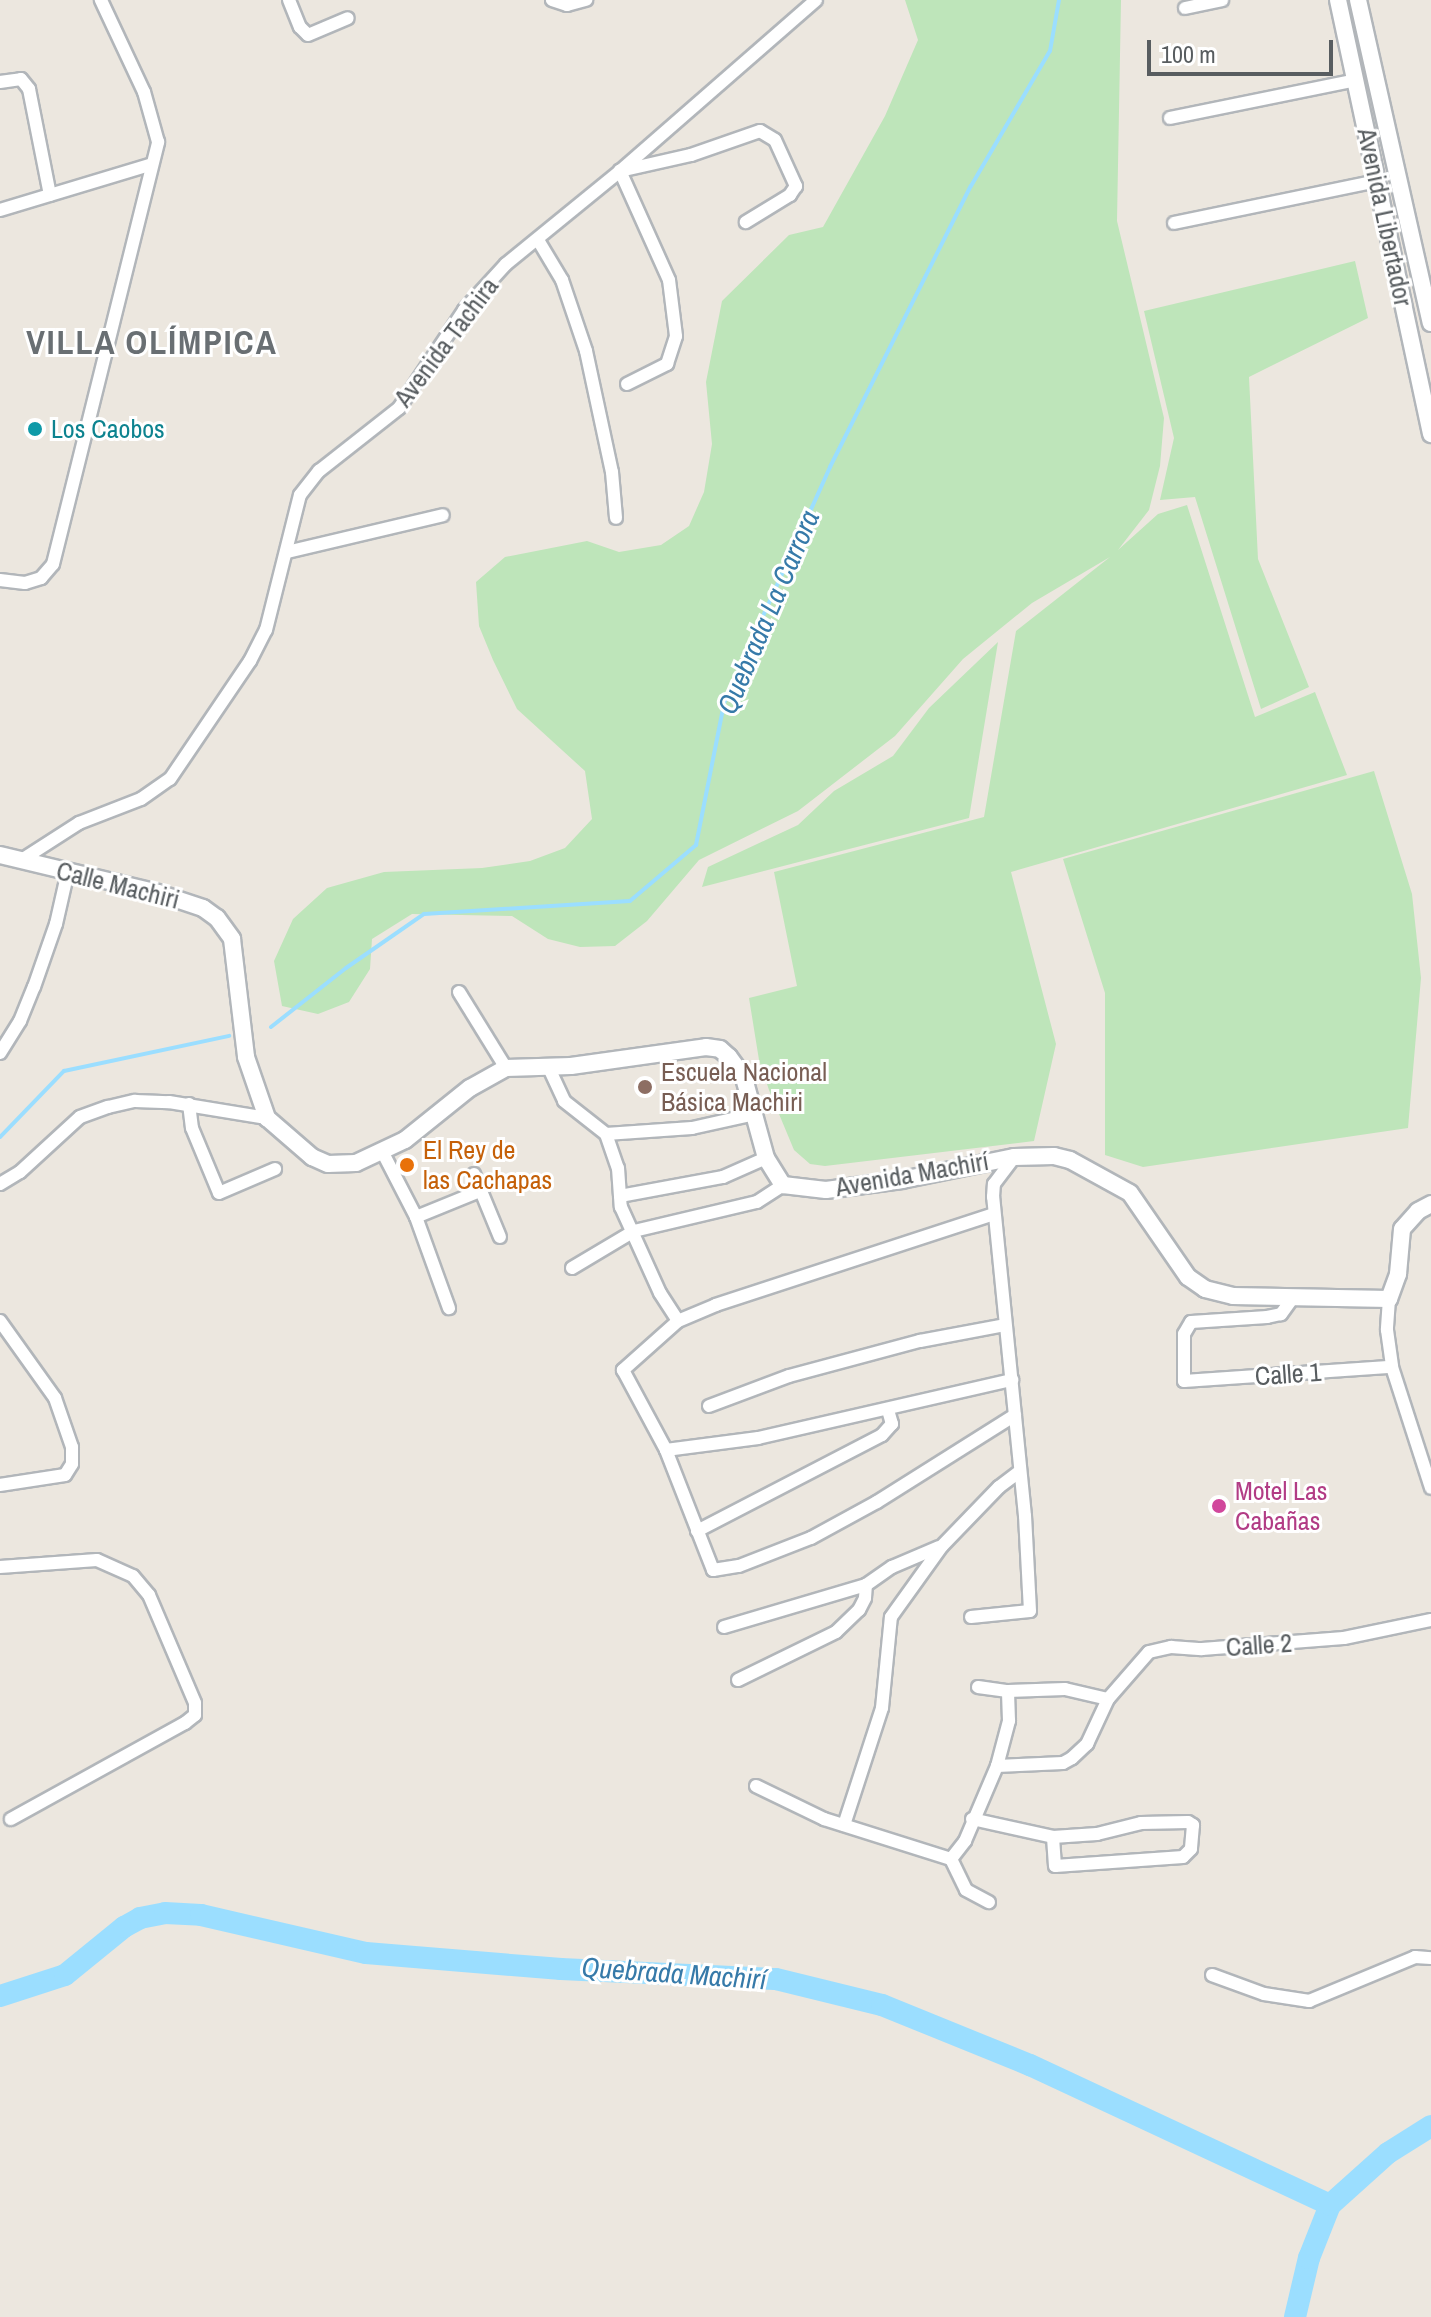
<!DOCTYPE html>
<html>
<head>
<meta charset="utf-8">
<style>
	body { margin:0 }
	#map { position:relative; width:1431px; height:2317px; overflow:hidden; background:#ece7df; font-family:"Archivo Narrow",sans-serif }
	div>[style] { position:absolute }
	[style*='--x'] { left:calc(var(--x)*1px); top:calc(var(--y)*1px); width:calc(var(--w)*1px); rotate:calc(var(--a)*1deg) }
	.green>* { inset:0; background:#bee5ba }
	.stream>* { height:4px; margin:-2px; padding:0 2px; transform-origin:2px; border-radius:2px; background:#9bdeff }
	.river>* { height:22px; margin:-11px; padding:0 11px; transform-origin:11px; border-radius:11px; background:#9bdeff }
	.roads { filter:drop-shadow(2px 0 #b2b6ba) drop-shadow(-2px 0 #b2b6ba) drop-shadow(0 2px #b2b6ba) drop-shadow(0 -2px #b2b6ba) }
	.street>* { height:12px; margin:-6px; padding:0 6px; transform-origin:6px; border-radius:6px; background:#fff }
	.secondary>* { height:16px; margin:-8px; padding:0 8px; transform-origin:8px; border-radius:8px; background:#fff }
	.dots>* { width:22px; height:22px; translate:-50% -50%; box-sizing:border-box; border:4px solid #fff; border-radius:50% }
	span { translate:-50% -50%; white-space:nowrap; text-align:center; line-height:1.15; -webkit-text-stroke:6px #fff; paint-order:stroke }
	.street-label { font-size:26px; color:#585d60 }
	.culture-label { font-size:26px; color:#0d838f }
	.left { translate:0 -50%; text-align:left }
	.education-label { font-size:26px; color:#785e54 }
	.food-label { font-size:26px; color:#c56008 }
	.hotel-label { font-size:26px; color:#b23c85 }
	.water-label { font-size:28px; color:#367aa9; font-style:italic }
	.district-label { font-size:34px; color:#696f73; font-weight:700; letter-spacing:2px }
	.scale { position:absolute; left:1147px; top:40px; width:186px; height:36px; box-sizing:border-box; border:4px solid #585d60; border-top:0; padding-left:10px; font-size:24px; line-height:28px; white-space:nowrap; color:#585d60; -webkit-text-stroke:6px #fff; paint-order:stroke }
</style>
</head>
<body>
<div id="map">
	<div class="green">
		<i style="clip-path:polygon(905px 0,1121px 0,1117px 221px,1164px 418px,1160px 466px,1149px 510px,1118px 550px,1158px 514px,1187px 505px,1255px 717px,1315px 692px,1347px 775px,1011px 872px,1056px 1044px,1034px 1141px,825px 1166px,810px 1164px,794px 1150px,769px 1090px,759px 1060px,749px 998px,797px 986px,774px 872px,984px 817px,1016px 631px,1110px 557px,1032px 603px,963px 659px,895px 736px,798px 811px,699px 860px,647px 921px,615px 946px,580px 947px,548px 939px,512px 916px,412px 914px,372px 939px,370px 969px,349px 1002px,318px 1014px,282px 1006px,274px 961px,293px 919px,327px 888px,384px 872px,482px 868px,530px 861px,565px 848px,592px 819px,585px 771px,517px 709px,493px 660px,479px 626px,476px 582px,505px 557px,587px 541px,619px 552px,661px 545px,689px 526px,704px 492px,712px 444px,706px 382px,722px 301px,789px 235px,823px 227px,885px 116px,918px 40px)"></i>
		<i style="clip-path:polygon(1355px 261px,1368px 318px,1249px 377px,1258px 559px,1309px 687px,1261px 709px,1195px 497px,1160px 500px,1174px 438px,1144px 311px)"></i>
		<i style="clip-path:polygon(998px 642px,969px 818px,702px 887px,708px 867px,798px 825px,834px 791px,893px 756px,929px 708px)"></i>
		<i style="clip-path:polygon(1374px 771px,1412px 894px,1421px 978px,1408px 1128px,1143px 1167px,1105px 1155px,1105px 993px,1063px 859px)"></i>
	</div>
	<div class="stream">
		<i style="--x:271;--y:1027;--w:95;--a:-38.2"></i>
		<i style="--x:346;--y:968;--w:95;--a:-34.7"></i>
		<i style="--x:424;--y:914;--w:206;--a:-3.6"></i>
		<i style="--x:630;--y:901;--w:87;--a:-40.3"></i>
		<i style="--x:696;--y:845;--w:145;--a:-78.8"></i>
		<i style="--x:724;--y:703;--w:259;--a:-65.8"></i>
		<i style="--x:830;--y:467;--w:314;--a:-63.4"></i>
		<i style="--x:971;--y:186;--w:156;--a:-59.7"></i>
		<i style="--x:1050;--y:51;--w:52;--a:-80"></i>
		<i style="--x:0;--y:1137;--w:92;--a:-45.9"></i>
		<i style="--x:64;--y:1071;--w:169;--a:-12"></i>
	</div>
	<div class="river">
		<i style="--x:0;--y:1996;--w:68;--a:-17.9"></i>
		<i style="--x:65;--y:1975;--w:76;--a:-39.1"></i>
		<i style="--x:124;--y:1927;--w:18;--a:-29"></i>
		<i style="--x:140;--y:1918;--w:25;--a:-11"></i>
		<i style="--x:165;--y:1913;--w:36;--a:3"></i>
		<i style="--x:201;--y:1915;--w:169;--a:13"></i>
		<i style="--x:366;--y:1953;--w:196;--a:4.7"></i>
		<i style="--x:561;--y:1969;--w:215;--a:2.7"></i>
		<i style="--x:776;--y:1979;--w:109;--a:13.8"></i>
		<i style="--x:882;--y:2005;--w:160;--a:22.1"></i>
		<i style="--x:1030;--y:2065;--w:331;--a:25"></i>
		<i style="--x:1295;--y:2317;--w:61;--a:-76.7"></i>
		<i style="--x:1309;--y:2258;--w:57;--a:-68.4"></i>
		<i style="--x:1330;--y:2205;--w:78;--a:-41.9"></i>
		<i style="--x:1388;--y:2153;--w:51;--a:-32.1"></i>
	</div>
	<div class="roads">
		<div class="street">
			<i style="--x:289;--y:0;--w:29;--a:68"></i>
			<i style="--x:300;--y:27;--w:11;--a:45"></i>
			<i style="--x:308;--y:35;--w:43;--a:-23"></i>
			<i style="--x:552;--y:0;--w:16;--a:18"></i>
			<i style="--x:567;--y:5;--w:20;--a:-15"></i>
			<i style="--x:1185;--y:8;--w:38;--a:-12"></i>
			<i style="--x:0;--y:82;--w:21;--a:-8"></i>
			<i style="--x:21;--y:79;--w:13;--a:51"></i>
			<i style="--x:29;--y:89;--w:108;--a:78.8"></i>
			<i style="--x:1170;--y:118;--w:190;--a:-11.5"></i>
			<i style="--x:0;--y:210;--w:156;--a:-16.8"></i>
			<i style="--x:1174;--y:223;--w:207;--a:-11.7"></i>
			<i style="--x:538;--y:240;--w:47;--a:59"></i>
			<i style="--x:562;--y:280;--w:75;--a:71.3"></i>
			<i style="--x:586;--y:351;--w:124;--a:77.9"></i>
			<i style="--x:612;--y:472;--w:46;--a:85"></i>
			<i style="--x:627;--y:384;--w:45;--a:-26.6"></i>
			<i style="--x:667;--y:364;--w:29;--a:-72"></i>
			<i style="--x:676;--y:336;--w:56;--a:-97.1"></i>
			<i style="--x:669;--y:280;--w:120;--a:-114.2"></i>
			<i style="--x:620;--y:171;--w:73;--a:-12.7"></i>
			<i style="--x:691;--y:155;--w:73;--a:-19.2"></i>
			<i style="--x:760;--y:131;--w:17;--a:31"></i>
			<i style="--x:775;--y:140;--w:51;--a:65.5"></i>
			<i style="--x:796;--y:186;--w:11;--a:124"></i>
			<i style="--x:790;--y:195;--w:52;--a:148.5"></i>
			<i style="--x:287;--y:552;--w:160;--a:-13.3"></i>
			<i style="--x:0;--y:580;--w:25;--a:7"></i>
			<i style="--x:25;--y:583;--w:17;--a:-17"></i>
			<i style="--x:41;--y:578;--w:18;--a:-49"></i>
			<i style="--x:53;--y:564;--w:435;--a:-76"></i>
			<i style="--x:158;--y:142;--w:52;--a:-105.6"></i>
			<i style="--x:144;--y:92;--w:102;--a:-115.1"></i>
			<i style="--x:23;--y:859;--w:67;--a:-32.7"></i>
			<i style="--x:79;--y:823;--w:66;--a:-21.2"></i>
			<i style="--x:141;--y:799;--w:35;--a:-35"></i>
			<i style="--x:170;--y:779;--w:143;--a:-55.9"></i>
			<i style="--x:250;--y:661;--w:35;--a:-63"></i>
			<i style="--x:266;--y:630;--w:139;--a:-75.9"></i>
			<i style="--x:300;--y:495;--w:31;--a:-52"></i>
			<i style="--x:319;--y:471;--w:102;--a:-38.2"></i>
			<i style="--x:399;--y:408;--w:118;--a:-56.4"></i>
			<i style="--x:464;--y:310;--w:62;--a:-47.6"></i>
			<i style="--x:506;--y:264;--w:147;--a:-39.2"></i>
			<i style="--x:620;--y:171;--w:260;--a:-41.1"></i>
			<i style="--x:459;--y:992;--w:89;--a:58.3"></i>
			<i style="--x:0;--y:1053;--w:38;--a:-58"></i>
			<i style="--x:20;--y:1021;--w:37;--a:-68"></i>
			<i style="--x:34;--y:987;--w:67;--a:-70.8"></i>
			<i style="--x:56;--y:924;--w:54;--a:-77.2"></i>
			<i style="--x:548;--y:1066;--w:38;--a:65"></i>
			<i style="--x:564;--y:1101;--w:53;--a:38.2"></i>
			<i style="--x:606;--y:1134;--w:36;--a:71"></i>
			<i style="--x:618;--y:1168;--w:39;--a:86"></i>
			<i style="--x:621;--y:1207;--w:94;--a:65.6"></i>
			<i style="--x:660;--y:1293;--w:33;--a:57"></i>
			<i style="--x:189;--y:1104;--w:24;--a:83"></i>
			<i style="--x:192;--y:1128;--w:70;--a:67.4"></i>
			<i style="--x:219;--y:1193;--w:61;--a:-23.2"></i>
			<i style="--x:606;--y:1134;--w:86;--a:-4"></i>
			<i style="--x:692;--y:1128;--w:65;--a:-12.5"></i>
			<i style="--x:382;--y:1151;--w:74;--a:62.7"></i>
			<i style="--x:416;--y:1217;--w:97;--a:70.1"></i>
			<i style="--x:474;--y:1174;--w:68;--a:67.6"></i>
			<i style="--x:0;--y:1184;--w:23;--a:-31"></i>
			<i style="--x:20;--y:1172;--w:81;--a:-42.5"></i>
			<i style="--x:80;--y:1117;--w:30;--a:-20"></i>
			<i style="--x:108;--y:1107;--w:28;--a:-13"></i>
			<i style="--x:135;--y:1101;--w:34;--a:2"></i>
			<i style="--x:169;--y:1102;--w:99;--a:9.3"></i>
			<i style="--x:620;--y:1196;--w:105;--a:-10.5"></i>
			<i style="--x:723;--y:1177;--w:47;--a:-23.8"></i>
			<i style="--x:994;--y:1214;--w:293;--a:161.9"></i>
			<i style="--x:716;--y:1305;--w:41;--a:157.2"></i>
			<i style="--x:678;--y:1321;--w:74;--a:138.3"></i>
			<i style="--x:623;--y:1370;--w:91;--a:61.7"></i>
			<i style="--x:666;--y:1450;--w:129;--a:68.6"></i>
			<i style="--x:713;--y:1570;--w:26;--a:-9"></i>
			<i style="--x:739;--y:1566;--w:77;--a:-21.3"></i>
			<i style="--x:811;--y:1538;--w:75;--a:-28.6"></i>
			<i style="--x:877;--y:1502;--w:163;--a:-32.2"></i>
			<i style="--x:416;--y:1217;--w:69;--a:-22.1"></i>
			<i style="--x:572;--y:1268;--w:72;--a:-30.8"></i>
			<i style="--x:634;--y:1231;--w:126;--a:-13.3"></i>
			<i style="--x:757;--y:1202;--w:31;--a:-33"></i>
			<i style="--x:1292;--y:1299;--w:19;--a:126"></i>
			<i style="--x:1281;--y:1314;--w:14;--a:168"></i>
			<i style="--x:1267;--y:1317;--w:76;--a:176.2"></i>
			<i style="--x:1191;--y:1322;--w:14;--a:120"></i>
			<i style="--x:1184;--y:1334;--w:47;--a:90"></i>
			<i style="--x:1184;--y:1381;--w:208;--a:-3.9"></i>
			<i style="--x:1389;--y:1299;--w:31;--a:94"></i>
			<i style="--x:1387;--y:1330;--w:37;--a:82"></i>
			<i style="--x:1392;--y:1367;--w:127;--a:72.1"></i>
			<i style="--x:0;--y:1321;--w:95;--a:54.5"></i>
			<i style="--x:55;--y:1398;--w:52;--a:70.9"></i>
			<i style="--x:72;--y:1447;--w:17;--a:90"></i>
			<i style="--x:72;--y:1464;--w:13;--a:122"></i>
			<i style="--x:65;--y:1475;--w:66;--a:171.3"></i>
			<i style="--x:709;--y:1406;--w:85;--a:-20.6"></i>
			<i style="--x:789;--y:1376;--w:136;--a:-15"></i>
			<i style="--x:920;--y:1341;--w:86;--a:-10.7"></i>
			<i style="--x:666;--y:1450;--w:93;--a:-7.4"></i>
			<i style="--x:758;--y:1438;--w:261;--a:-12.9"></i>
			<i style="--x:697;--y:1531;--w:208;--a:-27.4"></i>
			<i style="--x:882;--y:1435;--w:15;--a:-48"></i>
			<i style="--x:892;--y:1424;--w:15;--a:-106"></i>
			<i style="--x:0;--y:1567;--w:97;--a:-4.1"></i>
			<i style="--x:97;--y:1560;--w:39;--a:24"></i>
			<i style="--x:133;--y:1576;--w:25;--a:50"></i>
			<i style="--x:149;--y:1595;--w:117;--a:66.9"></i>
			<i style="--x:195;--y:1703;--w:12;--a:90"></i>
			<i style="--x:195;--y:1715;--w:13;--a:141"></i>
			<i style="--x:185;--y:1723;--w:199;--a:151.1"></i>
			<i style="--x:971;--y:1617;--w:59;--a:-5.8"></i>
			<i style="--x:1030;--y:1611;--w:95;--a:-93"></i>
			<i style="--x:1025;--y:1516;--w:321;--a:-95.7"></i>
			<i style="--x:993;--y:1197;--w:13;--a:-86"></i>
			<i style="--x:994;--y:1184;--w:34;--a:-53"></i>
			<i style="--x:724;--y:1627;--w:148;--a:-16.5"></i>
			<i style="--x:738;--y:1680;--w:109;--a:-26.1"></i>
			<i style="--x:836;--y:1632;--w:32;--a:-44"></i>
			<i style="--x:859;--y:1610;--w:13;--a:-63"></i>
			<i style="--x:865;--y:1598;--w:13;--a:-86"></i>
			<i style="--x:866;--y:1585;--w:32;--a:-35"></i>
			<i style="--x:892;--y:1567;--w:51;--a:-23.1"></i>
			<i style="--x:978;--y:1687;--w:30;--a:8"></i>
			<i style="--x:1008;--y:1691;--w:57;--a:-2"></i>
			<i style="--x:1065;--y:1689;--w:44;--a:13.1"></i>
			<i style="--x:997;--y:1766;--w:66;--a:-2.6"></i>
			<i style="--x:1063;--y:1763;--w:10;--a:-29"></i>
			<i style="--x:1072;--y:1758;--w:21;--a:-43"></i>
			<i style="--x:1087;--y:1744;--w:50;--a:-65"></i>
			<i style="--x:1108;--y:1699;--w:62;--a:-48.9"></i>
			<i style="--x:1149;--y:1652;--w:23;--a:-13"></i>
			<i style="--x:1171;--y:1647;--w:31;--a:4"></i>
			<i style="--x:1202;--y:1649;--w:142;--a:-4.4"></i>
			<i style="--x:1344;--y:1638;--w:89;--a:-11.7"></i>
			<i style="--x:756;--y:1786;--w:76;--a:25.9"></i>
			<i style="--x:824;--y:1819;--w:133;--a:17.5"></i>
			<i style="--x:951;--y:1859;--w:34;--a:64"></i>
			<i style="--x:966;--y:1890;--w:26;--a:28"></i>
			<i style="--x:972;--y:1819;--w:83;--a:12.5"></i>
			<i style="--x:1053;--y:1837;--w:44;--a:-3.9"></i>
			<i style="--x:1097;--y:1834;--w:45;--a:-14"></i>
			<i style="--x:1141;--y:1823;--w:47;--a:-1.2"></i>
			<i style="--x:1188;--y:1822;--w:6;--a:31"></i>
			<i style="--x:1193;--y:1825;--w:24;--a:95"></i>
			<i style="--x:1191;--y:1849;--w:11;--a:135"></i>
			<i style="--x:1183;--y:1857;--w:128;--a:176"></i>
			<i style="--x:1055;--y:1866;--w:29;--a:-94"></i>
			<i style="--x:844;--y:1825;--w:123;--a:-72"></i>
			<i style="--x:882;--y:1708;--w:91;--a:-84.4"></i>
			<i style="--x:891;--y:1617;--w:87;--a:-54.3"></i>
			<i style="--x:942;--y:1546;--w:82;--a:-46"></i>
			<i style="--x:999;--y:1487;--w:26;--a:-37"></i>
			<i style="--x:951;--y:1859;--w:23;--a:-52"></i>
			<i style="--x:965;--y:1841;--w:82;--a:-66.9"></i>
			<i style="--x:997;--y:1766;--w:47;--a:-75.1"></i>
			<i style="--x:1009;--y:1721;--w:30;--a:-92"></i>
			<i style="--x:1212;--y:1975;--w:55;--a:20.1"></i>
			<i style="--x:1264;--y:1994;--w:46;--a:8.8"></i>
			<i style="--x:1309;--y:2001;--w:115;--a:-22.5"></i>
			<i style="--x:1415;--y:1957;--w:16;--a:4"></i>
		</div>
		<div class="secondary">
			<i style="--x:1338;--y:0;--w:444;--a:77.9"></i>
			<i style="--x:1358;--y:0;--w:331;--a:77.3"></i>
			<i style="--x:0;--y:855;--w:163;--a:13.5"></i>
			<i style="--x:158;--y:893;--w:47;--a:18.4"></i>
			<i style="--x:203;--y:908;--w:17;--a:36"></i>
			<i style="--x:217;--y:918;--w:26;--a:54"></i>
			<i style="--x:232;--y:939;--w:119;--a:83.2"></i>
			<i style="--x:246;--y:1057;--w:65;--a:71"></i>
			<i style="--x:267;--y:1118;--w:60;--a:40.9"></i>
			<i style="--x:312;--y:1157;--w:17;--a:24"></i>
			<i style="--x:328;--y:1164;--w:28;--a:-2"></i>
			<i style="--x:356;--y:1163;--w:54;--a:-25.1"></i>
			<i style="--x:405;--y:1140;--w:83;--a:-38.7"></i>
			<i style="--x:470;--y:1088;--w:41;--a:-29.1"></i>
			<i style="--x:506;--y:1068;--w:65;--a:-1.8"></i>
			<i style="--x:571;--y:1066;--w:136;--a:-8"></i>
			<i style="--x:706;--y:1047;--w:14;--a:8"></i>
			<i style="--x:720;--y:1049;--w:12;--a:42"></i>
			<i style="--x:729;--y:1057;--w:26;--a:54"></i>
			<i style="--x:744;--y:1078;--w:83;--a:74.6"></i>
			<i style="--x:766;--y:1158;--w:32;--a:58"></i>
			<i style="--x:783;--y:1185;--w:43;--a:6.6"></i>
			<i style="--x:826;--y:1190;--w:77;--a:-7.5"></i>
			<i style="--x:902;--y:1180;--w:114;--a:-11.6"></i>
			<i style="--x:1014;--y:1157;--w:40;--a:-1.4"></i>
			<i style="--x:1054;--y:1156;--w:16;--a:14"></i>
			<i style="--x:1070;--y:1160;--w:68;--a:28.8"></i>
			<i style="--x:1130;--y:1193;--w:102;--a:55.4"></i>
			<i style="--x:1188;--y:1277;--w:21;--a:35"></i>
			<i style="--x:1205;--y:1289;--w:29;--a:14"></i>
			<i style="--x:1233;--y:1296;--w:156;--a:1.1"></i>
			<i style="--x:1389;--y:1299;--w:27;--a:-70"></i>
			<i style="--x:1398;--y:1274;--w:45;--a:-84.9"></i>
			<i style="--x:1402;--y:1229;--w:24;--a:-48"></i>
			<i style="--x:1418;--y:1211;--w:15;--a:-28"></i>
		</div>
	</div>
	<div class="dots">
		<i style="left:35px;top:429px;background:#0f9aa8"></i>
		<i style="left:645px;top:1087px;background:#8d6e63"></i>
		<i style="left:407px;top:1165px;background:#e8710a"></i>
		<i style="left:1219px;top:1506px;background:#d1479c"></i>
	</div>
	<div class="street-label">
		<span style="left:1385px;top:217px;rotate:78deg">Avenida Libertador</span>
		<span style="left:446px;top:342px;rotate:-53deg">Avenida Tachira</span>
		<span style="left:118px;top:885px;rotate:14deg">Calle Machiri</span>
		<span style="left:912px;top:1174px;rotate:-10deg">Avenida Machirí</span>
		<span style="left:1288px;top:1374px;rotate:-4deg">Calle 1</span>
		<span style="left:1259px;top:1645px;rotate:-4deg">Calle 2</span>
	</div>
	<div class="culture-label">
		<span class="left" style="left:51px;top:429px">Los Caobos</span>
	</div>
	<div class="education-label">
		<span class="left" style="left:661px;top:1087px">Escuela Nacional<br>Básica Machiri</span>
	</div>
	<div class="food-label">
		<span class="left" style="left:423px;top:1165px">El Rey de<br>las Cachapas</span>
	</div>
	<div class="hotel-label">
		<span class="left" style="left:1235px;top:1506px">Motel Las<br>Cabañas</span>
	</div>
	<div class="water-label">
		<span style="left:768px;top:612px;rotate:-67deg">Quebrada La Carrora</span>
		<span style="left:674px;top:1973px;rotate:4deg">Quebrada Machirí</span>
	</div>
	<div class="district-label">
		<span style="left:152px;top:343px">VILLA OLÍMPICA</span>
	</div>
	<div class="scale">100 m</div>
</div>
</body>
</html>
